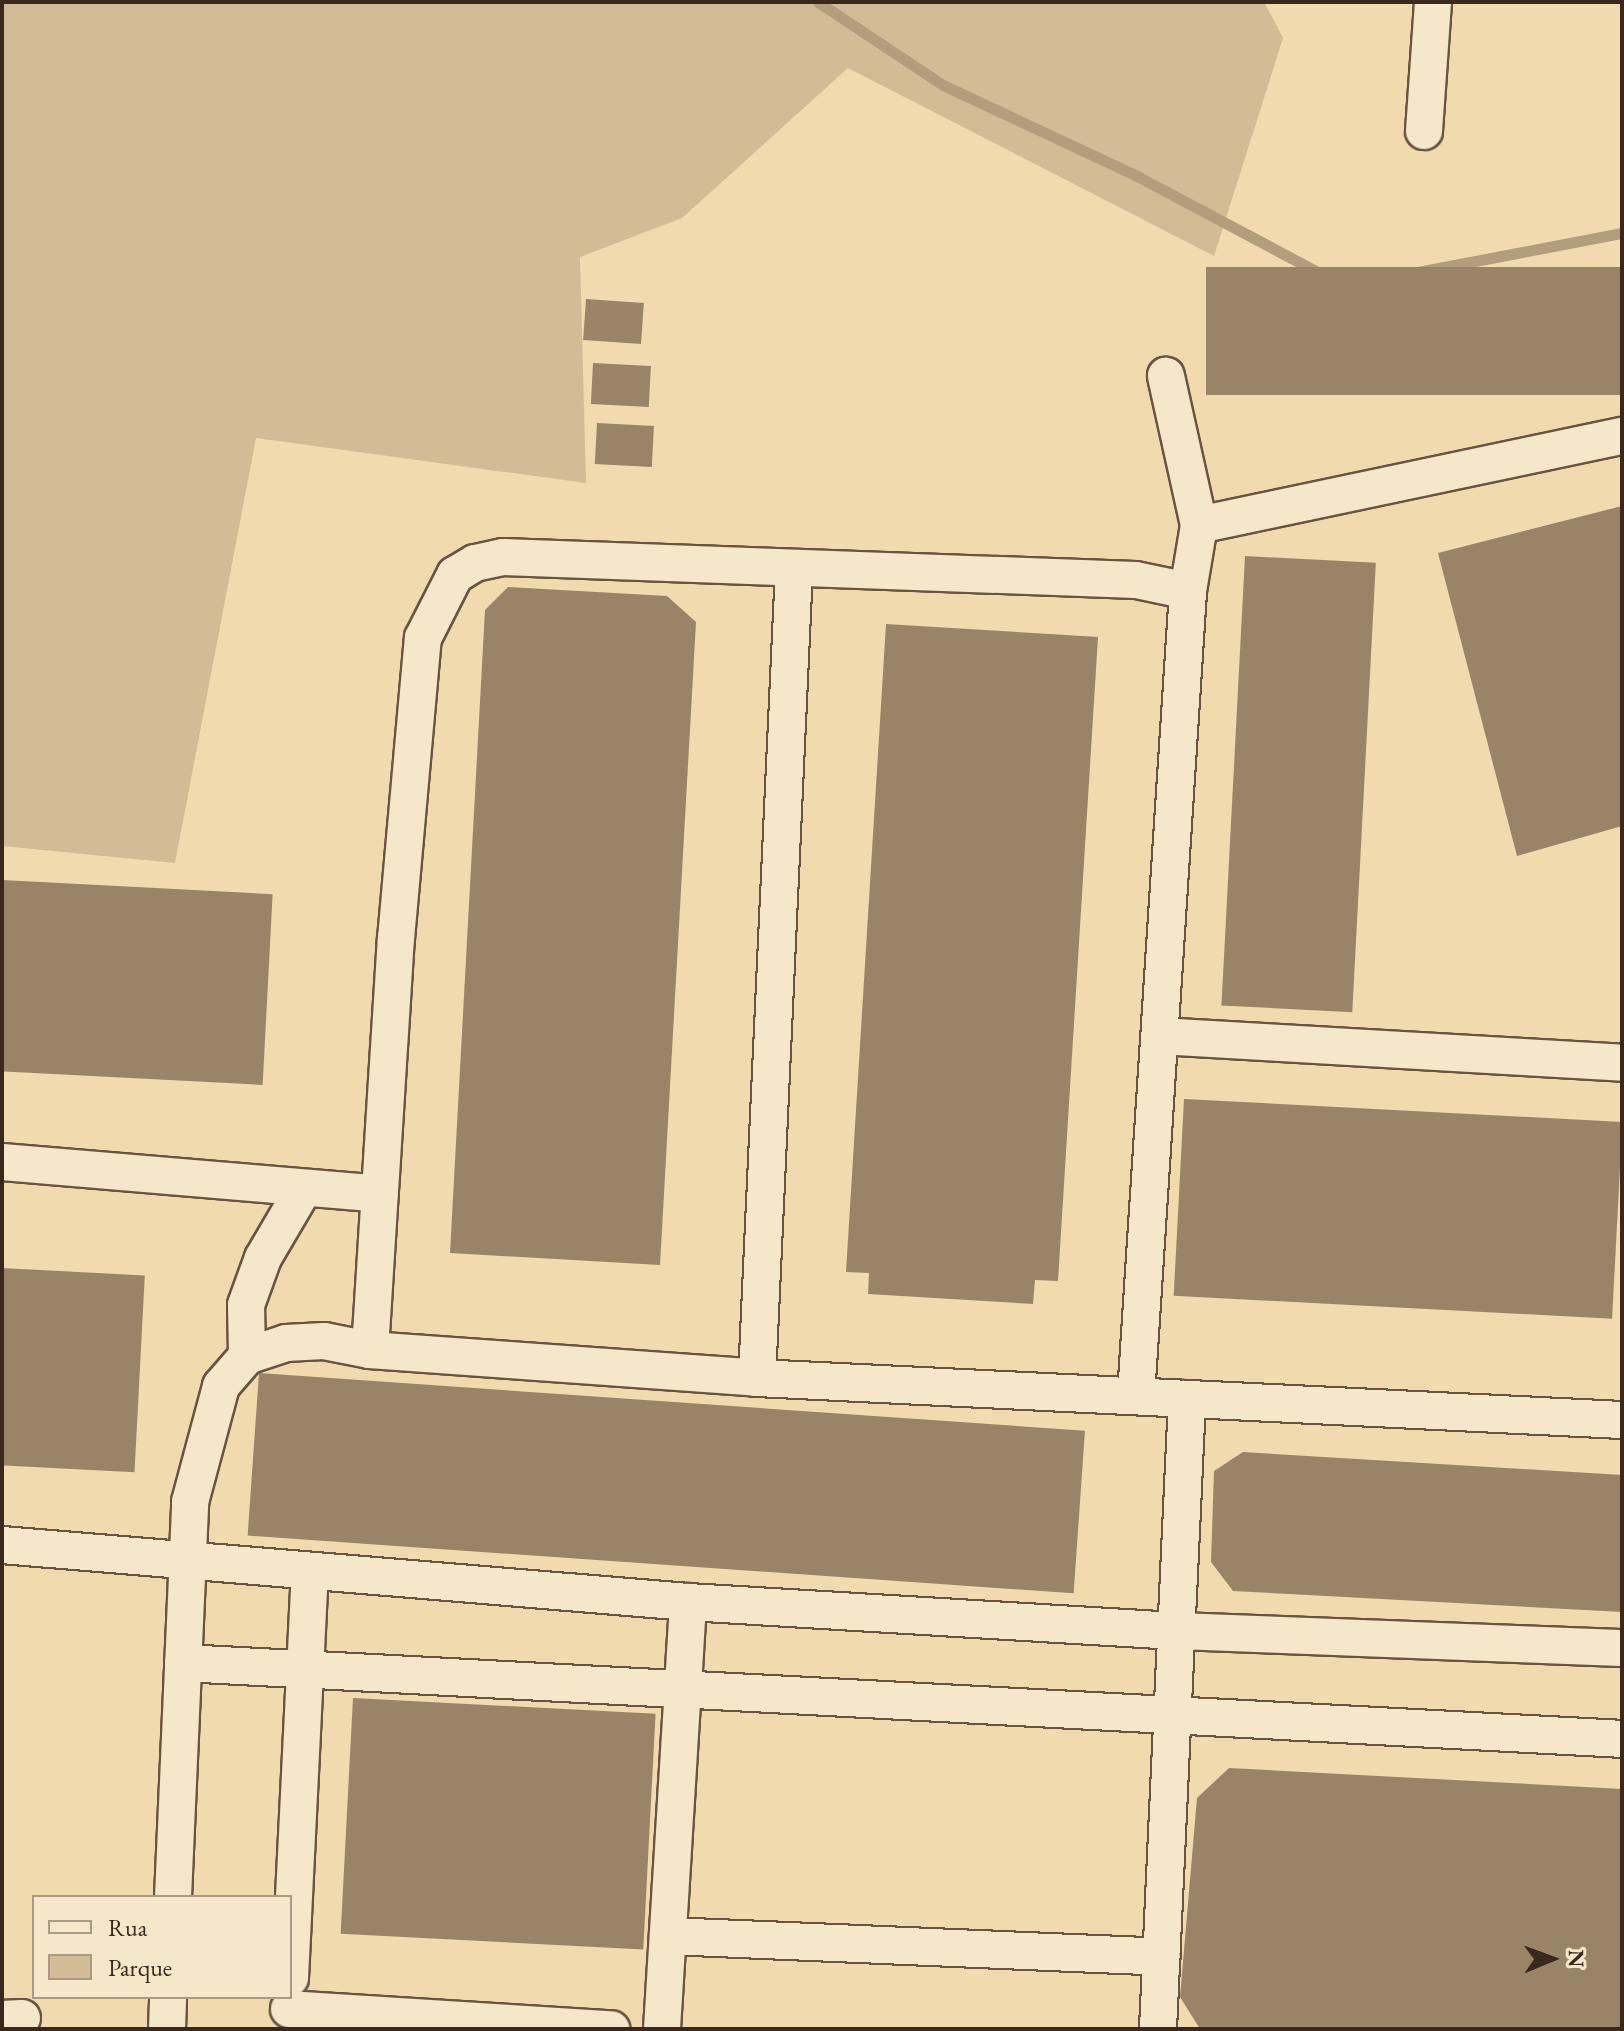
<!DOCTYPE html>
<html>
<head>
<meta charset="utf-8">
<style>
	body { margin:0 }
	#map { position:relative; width:1624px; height:2031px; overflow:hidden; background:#f0daae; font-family:"EB Garamond",serif }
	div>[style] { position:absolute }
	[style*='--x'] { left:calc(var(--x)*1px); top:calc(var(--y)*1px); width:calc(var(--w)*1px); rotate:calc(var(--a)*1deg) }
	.green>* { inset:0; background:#d1bc95 }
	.stream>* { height:11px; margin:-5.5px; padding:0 5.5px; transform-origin:5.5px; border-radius:5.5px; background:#b29d7d }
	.building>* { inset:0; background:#998468; transform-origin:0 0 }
	.roads { filter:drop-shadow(2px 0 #685441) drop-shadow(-2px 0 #685441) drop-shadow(0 2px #685441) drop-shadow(0 -2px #685441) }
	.minor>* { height:36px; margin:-18px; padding:0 18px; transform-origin:18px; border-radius:18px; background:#f5e7ca }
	span { translate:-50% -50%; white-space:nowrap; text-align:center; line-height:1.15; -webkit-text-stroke:6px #f5e7ca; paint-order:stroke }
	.frame { position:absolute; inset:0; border:4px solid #3a271d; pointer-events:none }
	.legend { position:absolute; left:32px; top:1895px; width:260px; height:104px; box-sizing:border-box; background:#f5e7ca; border:2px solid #aa9a85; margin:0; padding:10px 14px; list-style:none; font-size:24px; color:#3a271d }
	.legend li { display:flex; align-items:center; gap:16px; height:40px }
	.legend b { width:40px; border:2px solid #aa9a85 }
	.north { position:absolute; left:1512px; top:1919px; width:80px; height:80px; -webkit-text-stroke:6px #f5e7ca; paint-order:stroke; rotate:89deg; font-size:22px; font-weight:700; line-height:32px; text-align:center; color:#3a271d }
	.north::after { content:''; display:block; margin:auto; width:28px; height:36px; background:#3a271d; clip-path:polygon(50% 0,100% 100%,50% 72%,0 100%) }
</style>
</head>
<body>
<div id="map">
	<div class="green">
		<i style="clip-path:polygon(2px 2px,1264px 2px,1283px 38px,1214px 256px,848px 68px,682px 218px,580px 257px,586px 483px,256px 438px,175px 863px,2px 846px)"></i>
	</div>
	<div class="stream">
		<i style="--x:818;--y:2;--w:150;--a:33.6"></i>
		<i style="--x:943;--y:85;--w:214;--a:25.1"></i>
		<i style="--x:1137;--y:176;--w:234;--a:28"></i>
		<i style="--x:1344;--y:286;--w:283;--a:-10.8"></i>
	</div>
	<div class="building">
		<i style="left:1622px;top:267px;width:128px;height:416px;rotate:90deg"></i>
		<i style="left:586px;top:299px;width:58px;height:41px;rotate:4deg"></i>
		<i style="left:593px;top:363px;width:58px;height:41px;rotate:3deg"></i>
		<i style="left:597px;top:423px;width:57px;height:41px;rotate:3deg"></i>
		<i style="clip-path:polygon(1622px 506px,1622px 826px,1517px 856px,1438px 553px)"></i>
		<i style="left:1245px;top:556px;width:131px;height:450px;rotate:3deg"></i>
		<i style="clip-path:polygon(508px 587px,667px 596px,696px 622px,660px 1265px,450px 1253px,485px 610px)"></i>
		<i style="clip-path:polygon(886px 624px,1098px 637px,1058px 1281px,1035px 1280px,1033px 1304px,868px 1294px,869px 1273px,846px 1272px)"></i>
		<i style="left:2px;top:880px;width:271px;height:191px;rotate:3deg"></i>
		<i style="left:1184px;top:1099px;width:439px;height:197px;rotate:3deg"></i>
		<i style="left:2px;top:1268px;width:143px;height:197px;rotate:3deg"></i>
		<i style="left:259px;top:1373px;width:828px;height:163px;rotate:4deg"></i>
		<i style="clip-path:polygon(1243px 1452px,1622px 1475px,1622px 1612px,1233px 1591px,1211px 1562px,1214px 1471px)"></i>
		<i style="left:353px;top:1698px;width:303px;height:236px;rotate:3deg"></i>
		<i style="clip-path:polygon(1229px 1768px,1622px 1789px,1622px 2029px,1200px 2029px,1180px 1997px,1197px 1798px)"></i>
	</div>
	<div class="roads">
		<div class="minor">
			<i style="--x:1424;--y:131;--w:129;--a:-86"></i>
			<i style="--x:1199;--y:525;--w:432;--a:-11.9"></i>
			<i style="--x:1160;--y:1036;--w:463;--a:3.3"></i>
			<i style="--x:2;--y:1162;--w:379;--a:4.8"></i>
			<i style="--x:370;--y:1350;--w:412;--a:-86.4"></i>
			<i style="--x:396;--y:939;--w:302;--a:-84.9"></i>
			<i style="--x:423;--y:638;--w:71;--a:-63.1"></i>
			<i style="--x:455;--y:575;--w:23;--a:-31"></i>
			<i style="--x:475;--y:563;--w:29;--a:-12"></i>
			<i style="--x:503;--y:557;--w:633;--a:2.08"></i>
			<i style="--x:1136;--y:580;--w:53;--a:11.9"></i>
			<i style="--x:247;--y:1356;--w:51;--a:-91.1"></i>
			<i style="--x:246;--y:1305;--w:50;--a:-70.1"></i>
			<i style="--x:263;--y:1258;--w:81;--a:-59.6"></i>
			<i style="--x:757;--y:1378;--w:811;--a:-87.38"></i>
			<i style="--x:1136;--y:1396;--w:807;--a:-86.3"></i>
			<i style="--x:1188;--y:591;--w:67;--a:-80.5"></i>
			<i style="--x:1199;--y:525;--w:153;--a:-102.5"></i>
			<i style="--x:2;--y:1545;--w:688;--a:4.75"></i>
			<i style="--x:688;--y:1602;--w:490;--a:3.4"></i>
			<i style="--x:1177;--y:1631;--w:445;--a:2.2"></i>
			<i style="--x:183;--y:1663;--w:1441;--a:3.02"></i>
			<i style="--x:173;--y:1897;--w:395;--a:-87.5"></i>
			<i style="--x:190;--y:1502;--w:120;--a:-75"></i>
			<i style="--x:221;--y:1386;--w:40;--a:-49"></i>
			<i style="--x:247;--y:1356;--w:41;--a:-18.4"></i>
			<i style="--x:286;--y:1343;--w:38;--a:-3"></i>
			<i style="--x:324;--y:1341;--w:47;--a:11.1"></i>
			<i style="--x:370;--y:1350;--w:388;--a:4.1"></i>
			<i style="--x:757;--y:1378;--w:866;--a:2.78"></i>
			<i style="--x:668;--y:1936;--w:494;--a:2.4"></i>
			<i style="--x:290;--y:1978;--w:407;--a:-87.2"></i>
			<i style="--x:289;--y:2009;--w:323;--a:3.6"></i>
			<i style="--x:2;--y:2019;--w:20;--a:-3"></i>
			<i style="--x:167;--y:2029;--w:32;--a:-88"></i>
			<i style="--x:662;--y:2029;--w:428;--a:-86.5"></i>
			<i style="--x:1158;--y:2029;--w:631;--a:-87.36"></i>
		</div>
	</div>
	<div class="frame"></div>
	<ul class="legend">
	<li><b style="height:10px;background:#f5e7ca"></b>Rua</li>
	<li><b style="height:22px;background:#d1bc95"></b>Parque</li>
	</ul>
	<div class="north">N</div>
</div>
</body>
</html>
